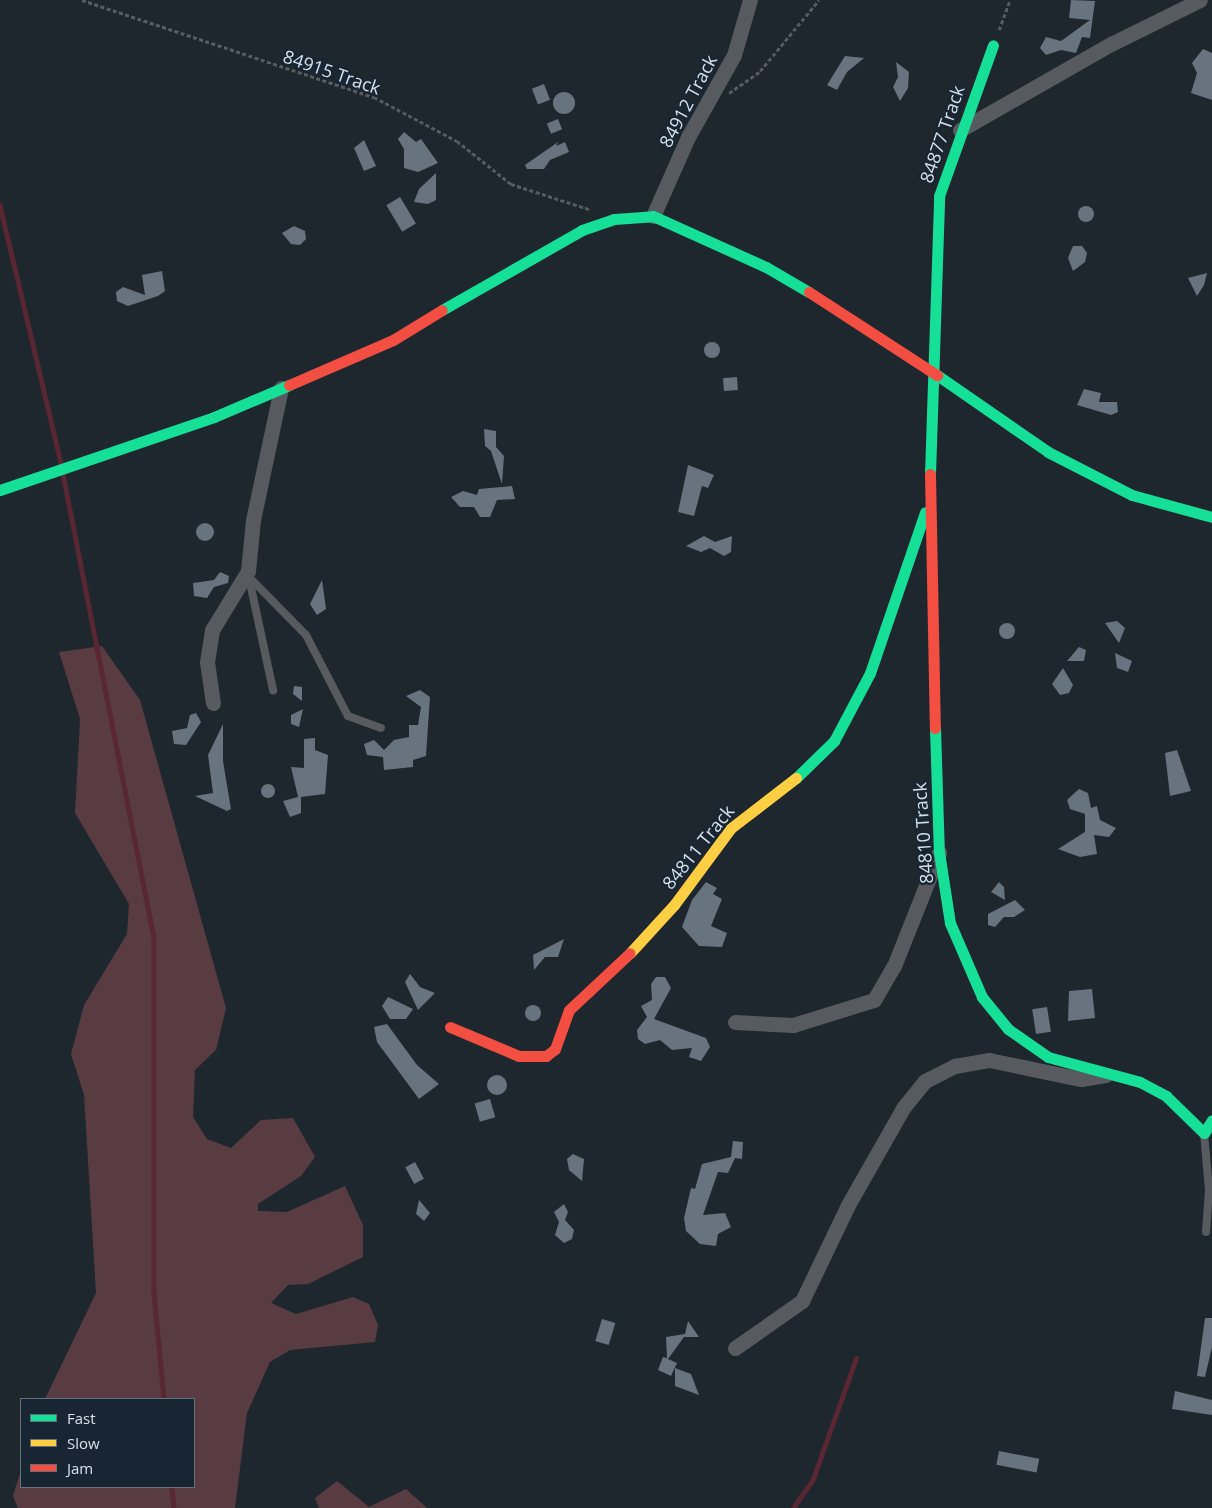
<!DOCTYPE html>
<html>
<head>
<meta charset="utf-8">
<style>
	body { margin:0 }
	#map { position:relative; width:1212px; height:1508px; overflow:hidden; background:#1e262e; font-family:"Open Sans",sans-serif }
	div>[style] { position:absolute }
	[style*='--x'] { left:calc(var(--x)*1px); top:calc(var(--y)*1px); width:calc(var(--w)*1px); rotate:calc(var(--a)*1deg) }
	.green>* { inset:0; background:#593c41 }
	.stream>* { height:4.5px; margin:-2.25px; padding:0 2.25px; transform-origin:2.25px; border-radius:2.25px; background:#582731 }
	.building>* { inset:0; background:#67737f; transform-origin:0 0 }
	.round { border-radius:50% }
	.path>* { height:2.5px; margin-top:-1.25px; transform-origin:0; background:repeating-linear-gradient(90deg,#575c61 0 4px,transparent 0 6.5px) }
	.lane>* { height:8px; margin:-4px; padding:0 4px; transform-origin:4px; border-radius:4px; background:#575a5e }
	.street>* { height:15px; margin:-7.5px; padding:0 7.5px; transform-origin:7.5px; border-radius:7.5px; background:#575a5e }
	.fast>* { height:11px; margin:-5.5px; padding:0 5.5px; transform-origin:5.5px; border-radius:5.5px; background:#16e098 }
	.slow>* { height:11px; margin:-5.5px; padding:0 5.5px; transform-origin:5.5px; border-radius:5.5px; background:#ffcf43 }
	.jam>* { height:11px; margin:-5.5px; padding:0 5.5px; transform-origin:5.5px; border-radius:5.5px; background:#f24e42 }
	span { translate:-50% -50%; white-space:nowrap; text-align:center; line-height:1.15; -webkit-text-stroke:5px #182634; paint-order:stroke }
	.street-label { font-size:18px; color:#d6e0e9 }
	.legend { position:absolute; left:20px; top:1398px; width:175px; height:90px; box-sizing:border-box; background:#182634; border:1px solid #64707c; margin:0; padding:6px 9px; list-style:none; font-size:15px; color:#d6e0e9 }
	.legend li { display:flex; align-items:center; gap:10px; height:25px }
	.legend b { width:25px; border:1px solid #64707c }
</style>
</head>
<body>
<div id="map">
	<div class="green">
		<i style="clip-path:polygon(102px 646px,140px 700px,226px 1008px,216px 1050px,195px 1070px,193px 1117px,207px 1139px,231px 1148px,261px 1120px,293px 1118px,315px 1157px,301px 1176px,258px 1204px,258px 1211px,287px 1212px,345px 1186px,363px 1225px,363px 1257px,308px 1284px,288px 1285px,271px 1303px,296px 1314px,353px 1297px,369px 1304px,378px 1325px,375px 1342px,290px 1350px,270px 1362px,247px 1413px,235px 1508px,18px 1508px,13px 1496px,21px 1470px,21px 1487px,194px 1487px,194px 1399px,45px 1399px,96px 1293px,84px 1095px,71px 1054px,84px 1005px,127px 934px,129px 904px,75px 813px,80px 719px,59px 652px)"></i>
		<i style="clip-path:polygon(337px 1481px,369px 1507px,406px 1489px,427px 1508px,319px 1508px,315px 1498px)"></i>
	</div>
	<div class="stream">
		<i style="--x:0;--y:205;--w:266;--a:76.7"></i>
		<i style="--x:63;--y:474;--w:473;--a:78.9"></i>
		<i style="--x:154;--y:938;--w:355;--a:90"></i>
		<i style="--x:154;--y:1293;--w:106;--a:84.6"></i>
		<i style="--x:172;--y:1487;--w:21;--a:85"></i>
		<i style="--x:793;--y:1508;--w:35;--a:-55"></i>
		<i style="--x:813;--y:1479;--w:128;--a:-70.4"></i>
	</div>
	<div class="building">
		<i style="clip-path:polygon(1071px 0,1095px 1px,1090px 38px,1082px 37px,1076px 53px,1061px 50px,1046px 55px,1040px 48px,1046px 37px,1061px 41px,1090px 20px,1069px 18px)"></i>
		<i style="clip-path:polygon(1203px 49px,1212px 53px,1212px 100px,1191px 93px,1197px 73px,1192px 63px)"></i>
		<i style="clip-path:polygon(845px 56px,864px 58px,847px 72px,837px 90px,827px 85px)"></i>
		<i style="clip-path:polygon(896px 62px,909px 72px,908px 88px,900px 101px,893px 87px,898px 77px)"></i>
		<i style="left:544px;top:84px;width:17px;height:13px;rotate:69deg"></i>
		<i class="round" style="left:553px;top:92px;width:22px;height:22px"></i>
		<i style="left:558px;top:119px;width:11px;height:12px;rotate:68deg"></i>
		<i style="clip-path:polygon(404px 132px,416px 142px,421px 139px,438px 163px,418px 172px,404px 168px,404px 149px,398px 139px)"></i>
		<i style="clip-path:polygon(364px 140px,376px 166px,364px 171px,354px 148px)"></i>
		<i style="clip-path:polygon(558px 142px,556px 146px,565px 142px,569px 152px,550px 160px,544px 169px,527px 169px,525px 165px)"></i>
		<i style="clip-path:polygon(436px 173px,436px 200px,428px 204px,414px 202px,419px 189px)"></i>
		<i style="left:400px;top:197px;width:31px;height:16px;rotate:59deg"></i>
		<i class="round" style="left:1078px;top:206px;width:16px;height:16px"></i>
		<i style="clip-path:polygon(294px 226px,305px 231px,306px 239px,300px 245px,291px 244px,282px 233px)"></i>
		<i style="clip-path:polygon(1073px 246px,1082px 246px,1087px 253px,1085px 262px,1073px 271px,1068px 258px)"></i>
		<i style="clip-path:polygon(162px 271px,165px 291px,158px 296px,128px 306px,117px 301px,116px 292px,123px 287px,145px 295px,142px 275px)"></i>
		<i style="clip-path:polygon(1207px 273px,1204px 285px,1197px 296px,1188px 278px)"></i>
		<i class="round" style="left:704px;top:342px;width:16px;height:16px"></i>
		<i style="left:737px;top:377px;width:13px;height:14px;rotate:86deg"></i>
		<i style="clip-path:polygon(1084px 389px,1101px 393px,1099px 402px,1117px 402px,1118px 412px,1111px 415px,1077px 405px)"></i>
		<i style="clip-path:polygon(484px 429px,496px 431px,496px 447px,504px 456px,502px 484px,491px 451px,485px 446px)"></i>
		<i style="clip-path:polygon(688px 465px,714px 475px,708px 488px,702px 486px,694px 516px,678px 512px)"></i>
		<i style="clip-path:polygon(512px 486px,515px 499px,497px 500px,490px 517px,480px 517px,474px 507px,460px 507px,451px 497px,463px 491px,477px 495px,479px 489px)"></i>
		<i class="round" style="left:196px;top:523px;width:18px;height:18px"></i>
		<i style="clip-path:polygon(704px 536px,715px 542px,732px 536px,731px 552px,724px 556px,710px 548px,701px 552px,686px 546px)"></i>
		<i style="clip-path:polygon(220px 572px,229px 576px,228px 583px,214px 587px,207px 598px,194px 596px,193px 583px,214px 580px)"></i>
		<i style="clip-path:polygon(322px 580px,326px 609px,317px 615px,310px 604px)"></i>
		<i style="clip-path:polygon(1117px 621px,1125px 628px,1119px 643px,1105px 623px)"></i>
		<i class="round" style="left:999px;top:623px;width:16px;height:16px"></i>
		<i style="clip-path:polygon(1079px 647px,1086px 650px,1084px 661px,1067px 661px)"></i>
		<i style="clip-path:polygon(1115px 653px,1132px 661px,1128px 672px,1117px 668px)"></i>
		<i style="clip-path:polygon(1063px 668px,1073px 685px,1069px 693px,1060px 695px,1052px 684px)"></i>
		<i style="clip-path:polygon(294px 686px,302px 687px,302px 701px,293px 694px)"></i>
		<i style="clip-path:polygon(420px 690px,430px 697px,426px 756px,413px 760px,413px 767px,384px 770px,383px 757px,367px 755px,364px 744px,374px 740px,384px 750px,394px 740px,409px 737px,409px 725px,418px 725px,421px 707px,406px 696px)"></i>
		<i style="clip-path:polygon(303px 709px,299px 727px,291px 724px,291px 715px)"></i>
		<i style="clip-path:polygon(196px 713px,201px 722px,186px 745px,174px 744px,172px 731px,187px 728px,190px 715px)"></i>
		<i style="clip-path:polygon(223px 724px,223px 761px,231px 809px,227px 811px,195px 796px,213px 793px,208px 755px)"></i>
		<i style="clip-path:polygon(315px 738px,315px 750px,328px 755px,325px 794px,301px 797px,301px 813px,290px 817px,283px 801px,298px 797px,291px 767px,304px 768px,304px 739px)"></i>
		<i style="clip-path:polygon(1177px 750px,1191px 791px,1170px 796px,1165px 753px)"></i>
		<i class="round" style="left:261px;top:784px;width:14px;height:14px"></i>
		<i style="clip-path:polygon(1079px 789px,1088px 793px,1091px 808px,1097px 806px,1100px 820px,1116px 828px,1109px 837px,1094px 835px,1097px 854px,1080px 857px,1058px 849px,1085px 832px,1085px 814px,1070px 809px,1067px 800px)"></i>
		<i style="clip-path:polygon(706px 882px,717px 888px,713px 894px,722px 899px,711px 926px,727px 933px,722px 947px,699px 946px,682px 927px,692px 900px)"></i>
		<i style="clip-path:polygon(999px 882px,1004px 887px,1005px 900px,991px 892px)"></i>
		<i style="clip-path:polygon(1015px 900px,1025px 910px,1014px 917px,1004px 917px,995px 927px,988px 925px,988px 914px)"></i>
		<i style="clip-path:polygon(564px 939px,558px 957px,545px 957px,534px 970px,533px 955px)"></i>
		<i style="clip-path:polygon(410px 974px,420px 987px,435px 993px,418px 1010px,405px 982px)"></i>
		<i style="clip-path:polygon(656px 977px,665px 977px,671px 988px,654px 1019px,706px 1038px,710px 1047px,701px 1061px,689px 1057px,692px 1048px,672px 1050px,660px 1040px,645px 1044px,638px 1039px,637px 1030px,647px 1017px,641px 1006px,652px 1000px,651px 984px)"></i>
		<i style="clip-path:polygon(1092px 989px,1095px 1018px,1068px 1021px,1069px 991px)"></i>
		<i style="clip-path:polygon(388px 997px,413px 1009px,406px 1019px,390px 1019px,382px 1006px)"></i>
		<i class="round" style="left:525px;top:1005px;width:16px;height:16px"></i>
		<i style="left:1047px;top:1007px;width:25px;height:15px;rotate:81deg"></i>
		<i style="clip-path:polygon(387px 1024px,417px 1065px,439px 1084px,419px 1099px,377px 1042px,374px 1027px)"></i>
		<i class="round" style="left:487px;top:1075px;width:20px;height:20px"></i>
		<i style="left:490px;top:1099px;width:19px;height:16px;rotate:74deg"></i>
		<i style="clip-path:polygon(733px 1141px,743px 1142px,742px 1159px,735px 1158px,728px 1173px,718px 1172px,703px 1215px,725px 1213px,731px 1227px,718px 1234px,716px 1246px,700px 1244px,686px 1231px,684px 1218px,691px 1188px,695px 1189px,702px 1164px,731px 1157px)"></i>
		<i style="clip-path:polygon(573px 1154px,584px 1159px,582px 1181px,569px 1170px,567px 1159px)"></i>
		<i style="left:415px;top:1162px;width:19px;height:11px;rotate:62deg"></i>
		<i style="clip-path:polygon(419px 1200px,430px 1213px,424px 1221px,416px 1214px)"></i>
		<i style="clip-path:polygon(564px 1204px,568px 1212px,565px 1220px,574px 1230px,572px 1239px,564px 1243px,555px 1235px,559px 1222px,554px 1212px)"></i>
		<i style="clip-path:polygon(1205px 1318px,1212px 1318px,1212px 1347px,1205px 1377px,1197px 1376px)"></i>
		<i style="left:602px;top:1319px;width:14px;height:23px;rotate:17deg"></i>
		<i style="clip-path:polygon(688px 1321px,699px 1337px,684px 1337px,668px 1359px,677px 1363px,671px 1376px,658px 1370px,663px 1357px,667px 1358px,666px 1337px,685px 1334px)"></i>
		<i style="clip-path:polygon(675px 1368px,691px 1374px,699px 1395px,675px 1386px)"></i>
		<i style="clip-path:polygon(1175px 1391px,1212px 1400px,1212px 1415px,1172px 1409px)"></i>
		<i style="left:999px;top:1451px;width:41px;height:14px;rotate:11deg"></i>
	</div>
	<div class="path">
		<i style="--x:82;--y:0;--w:308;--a:18.4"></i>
		<i style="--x:374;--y:97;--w:94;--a:27.9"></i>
		<i style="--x:457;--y:141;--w:69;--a:38.5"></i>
		<i style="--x:511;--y:184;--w:82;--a:17.8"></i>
		<i style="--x:999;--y:30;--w:32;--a:-70"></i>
		<i style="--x:729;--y:93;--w:38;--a:-35"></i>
		<i style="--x:760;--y:71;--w:92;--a:-50.3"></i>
	</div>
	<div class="lane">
		<i style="--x:249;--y:577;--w:81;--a:45.5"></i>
		<i style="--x:306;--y:635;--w:91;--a:62.6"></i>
		<i style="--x:348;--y:716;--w:35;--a:20"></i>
		<i style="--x:249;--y:578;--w:115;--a:77.9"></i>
		<i style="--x:1204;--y:1133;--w:57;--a:85"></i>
		<i style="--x:1209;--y:1190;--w:42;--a:94.1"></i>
	</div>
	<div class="street">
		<i style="--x:960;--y:130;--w:174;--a:-29.7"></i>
		<i style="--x:1111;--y:44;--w:99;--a:-26.3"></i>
		<i style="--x:653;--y:216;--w:86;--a:-66.1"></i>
		<i style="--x:688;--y:137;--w:94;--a:-60.7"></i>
		<i style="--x:734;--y:55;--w:57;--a:-73.8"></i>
		<i style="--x:213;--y:703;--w:41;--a:-98.3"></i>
		<i style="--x:207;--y:662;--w:32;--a:-81"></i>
		<i style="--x:212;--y:630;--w:69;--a:-58.6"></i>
		<i style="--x:248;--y:571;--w:51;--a:-84.4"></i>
		<i style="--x:253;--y:520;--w:135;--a:-78"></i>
		<i style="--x:735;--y:1022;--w:58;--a:3"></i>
		<i style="--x:793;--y:1025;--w:85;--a:-17.2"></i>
		<i style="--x:874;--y:1000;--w:39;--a:-60"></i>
		<i style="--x:894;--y:966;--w:122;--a:-68.3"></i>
		<i style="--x:735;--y:1348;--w:82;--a:-35"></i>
		<i style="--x:802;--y:1301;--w:106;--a:-64.4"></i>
		<i style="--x:848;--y:1205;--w:112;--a:-60.4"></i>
		<i style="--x:903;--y:1108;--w:35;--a:-51"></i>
		<i style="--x:925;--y:1081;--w:34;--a:-27"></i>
		<i style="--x:955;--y:1066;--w:35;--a:-10"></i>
		<i style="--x:989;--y:1060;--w:94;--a:11.7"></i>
		<i style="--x:1081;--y:1079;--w:25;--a:-9"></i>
	</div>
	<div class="fast">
		<i style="--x:442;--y:310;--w:161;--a:-29.7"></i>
		<i style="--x:582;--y:230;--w:34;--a:-19"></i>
		<i style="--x:614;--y:219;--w:39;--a:-4"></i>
		<i style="--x:653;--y:216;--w:124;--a:24.3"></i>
		<i style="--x:766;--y:267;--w:50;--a:30.2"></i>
		<i style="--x:937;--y:375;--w:135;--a:34.7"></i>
		<i style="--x:1048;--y:452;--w:94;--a:27.1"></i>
		<i style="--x:1132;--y:495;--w:83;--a:15.4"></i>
		<i style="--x:930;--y:474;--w:278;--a:-88.1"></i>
		<i style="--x:939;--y:196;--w:160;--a:-70.3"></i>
		<i style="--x:0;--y:490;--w:226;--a:-18.8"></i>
		<i style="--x:214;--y:417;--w:82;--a:-23.1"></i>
		<i style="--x:935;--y:728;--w:124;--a:88.2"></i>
		<i style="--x:939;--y:852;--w:72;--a:81.2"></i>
		<i style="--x:950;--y:923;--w:81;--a:66.6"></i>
		<i style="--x:982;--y:997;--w:41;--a:50.9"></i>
		<i style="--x:1008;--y:1029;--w:49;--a:35"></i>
		<i style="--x:1048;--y:1057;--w:95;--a:15.2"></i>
		<i style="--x:1140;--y:1082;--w:30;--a:28"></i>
		<i style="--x:1166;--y:1096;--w:53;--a:44.2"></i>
		<i style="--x:1204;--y:1133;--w:15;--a:-58"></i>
		<i style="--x:796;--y:778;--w:53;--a:-44.2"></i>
		<i style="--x:834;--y:741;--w:77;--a:-62.1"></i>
		<i style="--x:870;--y:673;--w:170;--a:-71.1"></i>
	</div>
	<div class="slow">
		<i style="--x:630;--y:953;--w:65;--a:-47.5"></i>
		<i style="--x:674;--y:905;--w:96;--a:-53.5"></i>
		<i style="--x:731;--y:828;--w:82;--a:-37.6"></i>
	</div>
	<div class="jam">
		<i style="--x:809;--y:292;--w:153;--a:33"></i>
		<i style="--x:289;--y:385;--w:113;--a:-23.4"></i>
		<i style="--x:393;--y:340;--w:57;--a:-31.5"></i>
		<i style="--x:930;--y:474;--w:254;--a:88.9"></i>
		<i style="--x:450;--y:1027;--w:75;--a:22.8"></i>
		<i style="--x:519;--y:1056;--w:27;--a:0"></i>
		<i style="--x:546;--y:1056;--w:11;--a:-38"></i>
		<i style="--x:555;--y:1049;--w:41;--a:-70.3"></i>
		<i style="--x:569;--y:1010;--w:83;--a:-43.1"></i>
	</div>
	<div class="street-label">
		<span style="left:332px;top:72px;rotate:19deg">84915 Track</span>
		<span style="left:688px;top:101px;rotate:-62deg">84912 Track</span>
		<span style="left:942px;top:134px;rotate:-71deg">84877 Track</span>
		<span style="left:923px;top:833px;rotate:-94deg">84810 Track</span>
		<span style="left:698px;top:847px;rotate:-51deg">84811 Track</span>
	</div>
	<ul class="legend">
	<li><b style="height:6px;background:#16e098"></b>Fast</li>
	<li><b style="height:6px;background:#ffcf43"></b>Slow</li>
	<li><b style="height:6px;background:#f24e42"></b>Jam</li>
	</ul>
</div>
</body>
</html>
